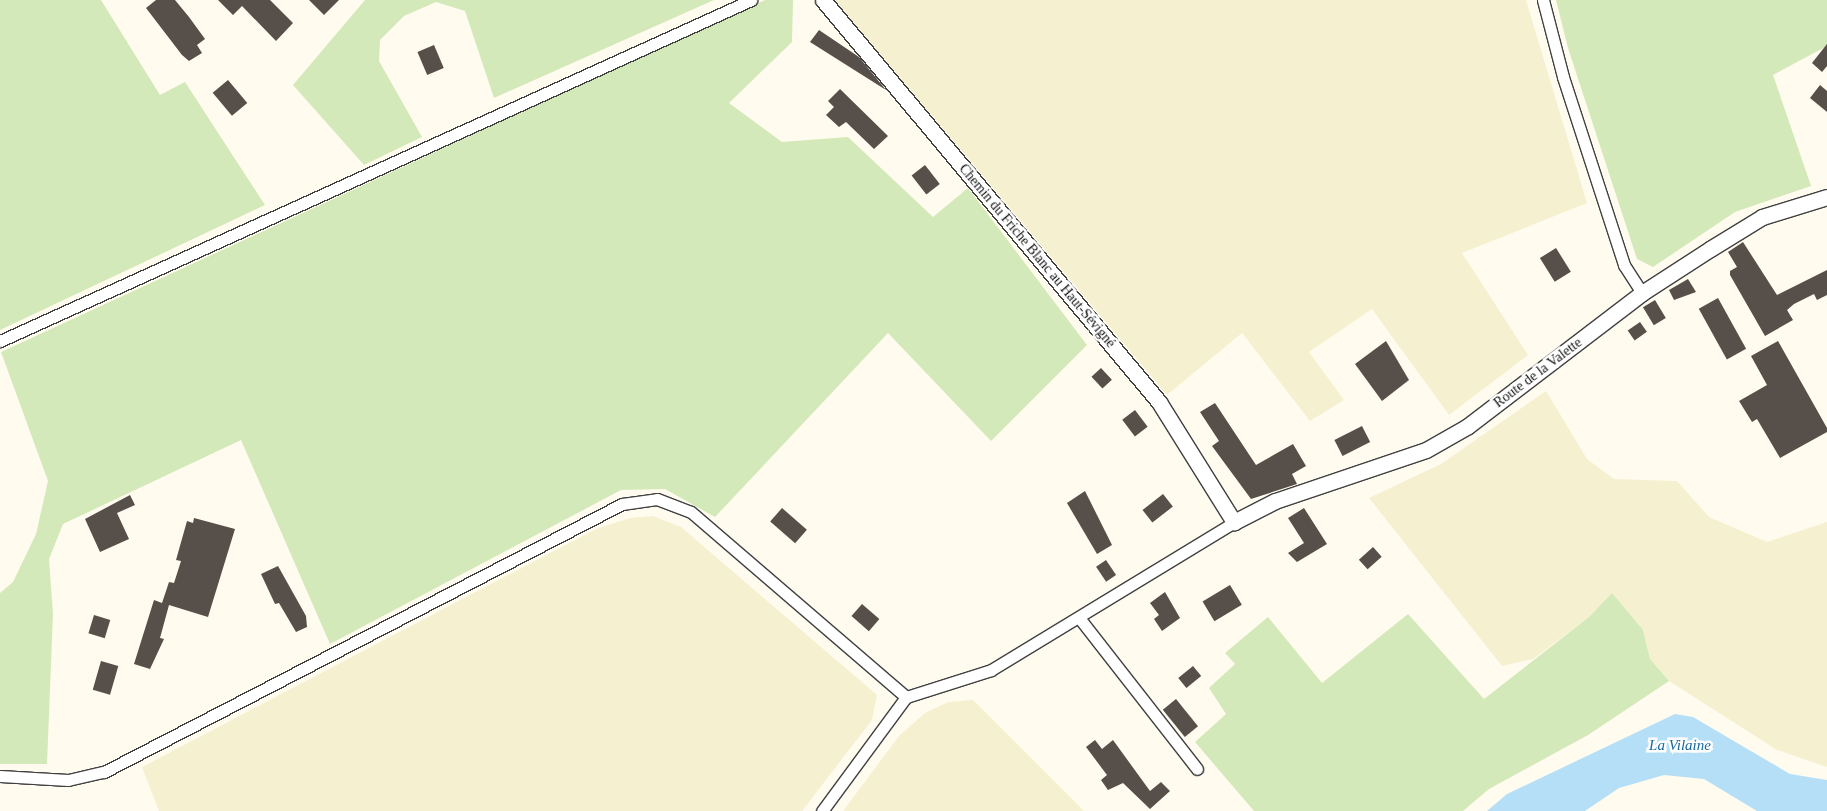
<!DOCTYPE html>
<html>
<head>
<meta charset="utf-8">
<style>
	body { margin:0 }
	#map { position:relative; width:1827px; height:811px; overflow:hidden; background:#fffbef; font-family:Georgia,serif }
	div>[style] { position:absolute }
	[style*='--x'] { left:calc(var(--x)*1px); top:calc(var(--y)*1px); width:calc(var(--w)*1px); rotate:calc(var(--a)*1deg) }
	.farmland>* { inset:0; background:#f5f0cf }
	.green>* { inset:0; background:#d4e9b9 }
	.water>* { inset:0; background:#b4dff6 }
	.building>* { inset:0; background:#574f4a; transform-origin:0 0 }
	.roads { filter:drop-shadow(1px 0 #414141) drop-shadow(-1px 0 #414141) drop-shadow(0 1px #414141) drop-shadow(0 -1px #414141) }
	.minor>* { height:11px; margin:-5.5px; padding:0 5.5px; transform-origin:5.5px; border-radius:5.5px; background:#fff }
	.tertiary>* { height:15px; margin:-7.5px; padding:0 7.5px; transform-origin:7.5px; border-radius:7.5px; background:#fff }
	span { translate:-50% -50%; white-space:nowrap; text-align:center; line-height:1.15; -webkit-text-stroke:5px #fff; paint-order:stroke }
	.street-label { font-size:14px; color:#0e0e0e }
	.water-label { font-size:15px; color:#18699f; font-style:italic }
</style>
</head>
<body>
<div id="map">
	<div class="farmland">
		<i style="clip-path:polygon(835px 0,1526px 0,1587px 203px,1462px 253px,1528px 355px,1449px 415px,1372px 309px,1309px 352px,1344px 400px,1310px 421px,1242px 333px,1167px 395px)"></i>
		<i style="clip-path:polygon(1546px 391px,1587px 459px,1614px 479px,1677px 481px,1709px 517px,1767px 542px,1827px 522px,1827px 767px,1777px 750px,1669px 681px,1650px 659px,1643px 630px,1612px 593px,1589px 617px,1533px 659px,1502px 666px,1369px 498px,1441px 464px)"></i>
		<i style="clip-path:polygon(653px 516px,681px 527px,877px 695px,872px 720px,802px 811px,159px 811px,142px 767px,596px 529px,630px 518px)"></i>
		<i style="clip-path:polygon(973px 700px,1084px 811px,843px 811px,899px 736px,925px 713px,948px 702px)"></i>
	</div>
	<div class="green">
		<i style="clip-path:polygon(0 0,101px 0,160px 95px,185px 82px,265px 205px,0 330px)"></i>
		<i style="clip-path:polygon(365px 0,714px 0,494px 98px,465px 11px,436px 2px,404px 16px,380px 40px,379px 61px,422px 137px,364px 165px,293px 85px)"></i>
		<i style="clip-path:polygon(765px 0,793px 0,792px 42px,729px 103px,782px 142px,848px 137px,933px 217px,968px 188px,1087px 345px,991px 441px,888px 333px,715px 517px,665px 489px,621px 490px,330px 644px,241px 440px,63px 524px,49px 559px,53px 614px,47px 764px,0 764px,0 593px,13px 582px,36px 534px,48px 481px,1px 352px)"></i>
		<i style="clip-path:polygon(1556px 0,1827px 0,1827px 46px,1773px 75px,1811px 186px,1735px 212px,1653px 267px,1637px 259px,1568px 48px)"></i>
		<i style="clip-path:polygon(1612px 593px,1643px 630px,1650px 659px,1669px 681px,1588px 735px,1489px 789px,1463px 811px,1254px 811px,1195px 742px,1226px 714px,1209px 688px,1235px 664px,1225px 653px,1268px 617px,1322px 683px,1408px 614px,1484px 699px,1589px 617px)"></i>
	</div>
	<div class="water">
		<i style="clip-path:polygon(1675px 714px,1693px 717px,1790px 774px,1827px 780px,1827px 811px,1757px 811px,1704px 779px,1664px 775px,1619px 788px,1585px 811px,1487px 811px,1507px 794px)"></i>
	</div>
	<div class="building">
		<i style="clip-path:polygon(156px 0,175px 0,189px 17px,205px 39px,197px 45px,202px 53px,189px 61px,182px 55px,146px 8px)"></i>
		<i style="clip-path:polygon(218px 0,270px 0,293px 23px,276px 41px,242px 6px,233px 15px)"></i>
		<i style="clip-path:polygon(309px 0,339px 0,324px 15px)"></i>
		<i style="clip-path:polygon(819px 30px,859px 57px,886px 90px,810px 42px)"></i>
		<i style="clip-path:polygon(1827px 44px,1827px 66px,1822px 72px,1812px 63px)"></i>
		<i style="left:434px;top:45px;width:25px;height:18px;rotate:67deg"></i>
		<i style="left:228px;top:80px;width:30px;height:20px;rotate:50deg"></i>
		<i style="clip-path:polygon(1820px 85px,1827px 91px,1827px 112px,1810px 98px)"></i>
		<i style="clip-path:polygon(840px 89px,888px 136px,874px 149px,846px 122px,839px 127px,826px 115px,834px 107px,828px 101px)"></i>
		<i style="left:925px;top:165px;width:24px;height:17px;rotate:52deg"></i>
		<i style="clip-path:polygon(1743px 242px,1777px 295px,1827px 270px,1827px 295px,1817px 300px,1814px 294px,1794px 304px,1787px 310px,1793px 320px,1765px 336px,1730px 275px,1730px 271px,1737px 267px,1728px 252px)"></i>
		<i style="left:1556px;top:248px;width:28px;height:19px;rotate:58deg"></i>
		<i style="clip-path:polygon(1688px 279px,1696px 292px,1674px 300px,1669px 290px)"></i>
		<i style="left:1718px;top:298px;width:58px;height:22px;rotate:61deg"></i>
		<i style="left:1655px;top:300px;width:21px;height:14px;rotate:59deg"></i>
		<i style="left:1640px;top:322px;width:12px;height:15px;rotate:55deg"></i>
		<i style="clip-path:polygon(1386px 341px,1409px 380px,1382px 401px,1355px 364px)"></i>
		<i style="clip-path:polygon(1778px 341px,1827px 428px,1827px 432px,1780px 458px,1757px 419px,1752px 422px,1739px 401px,1767px 385px,1751px 356px)"></i>
		<i style="left:1101px;top:368px;width:16px;height:13px;rotate:47deg"></i>
		<i style="clip-path:polygon(1215px 403px,1256px 465px,1293px 444px,1306px 466px,1292px 474px,1297px 484px,1251px 499px,1212px 446px,1219px 441px,1200px 412px)"></i>
		<i style="left:1135px;top:410px;width:21px;height:16px;rotate:53deg"></i>
		<i style="left:1362px;top:426px;width:18px;height:31px;rotate:63deg"></i>
		<i style="clip-path:polygon(1085px 491px,1112px 545px,1097px 554px,1067px 503px)"></i>
		<i style="left:1163px;top:494px;width:16px;height:26px;rotate:52deg"></i>
		<i style="clip-path:polygon(130px 495px,135px 505px,117px 513px,129px 539px,100px 552px,85px 519px)"></i>
		<i style="left:782px;top:508px;width:33px;height:18px;rotate:41deg"></i>
		<i style="clip-path:polygon(1304px 508px,1327px 544px,1297px 562px,1288px 553px,1304px 543px,1288px 518px)"></i>
		<i style="clip-path:polygon(194px 518px,235px 529px,208px 617px,169px 605px,160px 638px,164px 639px,150px 669px,134px 664px,154px 600px,162px 603px,169px 582px,174px 583px,181px 561px,176px 560px,187px 521px,193px 523px)"></i>
		<i style="left:1373px;top:547px;width:13px;height:19px;rotate:48deg"></i>
		<i style="left:1106px;top:560px;width:18px;height:12px;rotate:56deg"></i>
		<i style="clip-path:polygon(278px 566px,306px 616px,307px 627px,296px 632px,279px 603px,275px 604px,261px 574px)"></i>
		<i style="left:1230px;top:585px;width:23px;height:32px;rotate:59deg"></i>
		<i style="clip-path:polygon(1165px 592px,1180px 618px,1162px 631px,1154px 619px,1159px 615px,1150px 603px)"></i>
		<i style="left:862px;top:604px;width:23px;height:16px;rotate:41deg"></i>
		<i style="left:94px;top:615px;width:17px;height:19px;rotate:17deg"></i>
		<i style="left:101px;top:661px;width:18px;height:30px;rotate:16deg"></i>
		<i style="left:1193px;top:666px;width:13px;height:19px;rotate:51deg"></i>
		<i style="left:1176px;top:699px;width:35px;height:17px;rotate:51deg"></i>
		<i style="clip-path:polygon(1095px 740px,1102px 749px,1113px 740px,1150px 791px,1161px 782px,1170px 791px,1150px 809px,1123px 783px,1108px 790px,1101px 780px,1107px 775px,1086px 747px)"></i>
	</div>
	<div class="roads">
		<div class="minor">
			<i style="--x:1543;--y:0;--w:80;--a:75.4"></i>
			<i style="--x:1563;--y:77;--w:198;--a:72"></i>
			<i style="--x:1624;--y:265;--w:33;--a:57"></i>
			<i style="--x:0;--y:341;--w:825;--a:-24.42"></i>
			<i style="--x:1080;--y:619;--w:190;--a:52"></i>
			<i style="--x:0;--y:776;--w:68;--a:3.4"></i>
			<i style="--x:68;--y:780;--w:37;--a:-13"></i>
			<i style="--x:104;--y:772;--w:583;--a:-27.36"></i>
			<i style="--x:622;--y:504;--w:35;--a:-8"></i>
			<i style="--x:657;--y:499;--w:36;--a:21"></i>
			<i style="--x:691;--y:512;--w:284;--a:40.7"></i>
			<i style="--x:906;--y:697;--w:89;--a:-17.6"></i>
			<i style="--x:991;--y:670;--w:285;--a:-31.3"></i>
			<i style="--x:822;--y:811;--w:142;--a:-53.6"></i>
		</div>
		<div class="tertiary">
			<i style="--x:823;--y:0;--w:524;--a:50.11"></i>
			<i style="--x:1159;--y:402;--w:142;--a:58"></i>
			<i style="--x:1234;--y:522;--w:46;--a:-27.1"></i>
			<i style="--x:1275;--y:501;--w:159;--a:-18.7"></i>
			<i style="--x:1426;--y:450;--w:48;--a:-29.7"></i>
			<i style="--x:1468;--y:426;--w:219;--a:-37.4"></i>
			<i style="--x:1642;--y:293;--w:81;--a:-32.9"></i>
			<i style="--x:1710;--y:249;--w:61;--a:-31.6"></i>
			<i style="--x:1762;--y:217;--w:68;--a:-17.1"></i>
		</div>
	</div>
	<div class="street-label">
		<span style="left:1037px;top:256px;rotate:50deg">Chemin du Friche Blanc au Haut-Sévigné</span>
		<span style="left:1538px;top:373px;rotate:-37deg">Route de la Valette</span>
	</div>
	<div class="water-label">
		<span style="left:1680px;top:746px">La Vilaine</span>
	</div>
</div>
</body>
</html>
